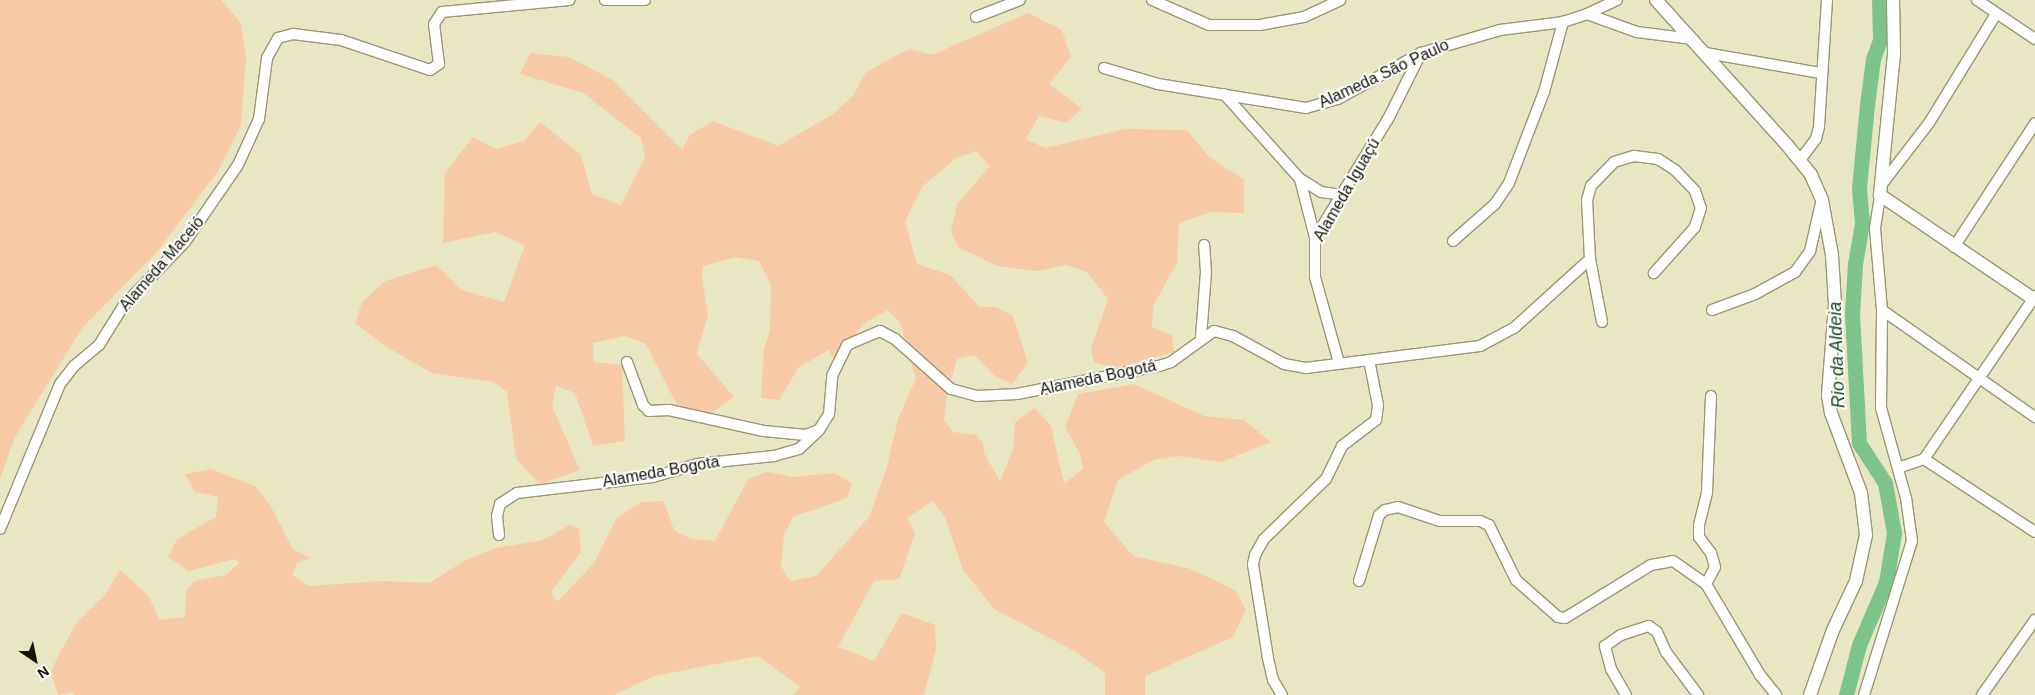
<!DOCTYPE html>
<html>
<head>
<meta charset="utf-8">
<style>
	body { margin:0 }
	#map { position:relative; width:2035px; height:695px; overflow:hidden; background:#e9e7c3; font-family:Helvetica,sans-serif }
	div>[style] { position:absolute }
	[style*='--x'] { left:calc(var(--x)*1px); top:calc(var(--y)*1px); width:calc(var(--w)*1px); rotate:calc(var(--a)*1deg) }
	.green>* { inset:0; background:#f8caa6 }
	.river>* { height:15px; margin:-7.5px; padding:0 7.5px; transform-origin:7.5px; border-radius:7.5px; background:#7cc48b }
	.roads { filter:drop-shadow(1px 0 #999776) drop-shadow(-1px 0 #999776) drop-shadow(0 1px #999776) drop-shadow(0 -1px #999776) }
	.minor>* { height:10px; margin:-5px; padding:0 5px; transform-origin:5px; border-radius:5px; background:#fff }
	.tertiary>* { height:12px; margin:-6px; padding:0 6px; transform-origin:6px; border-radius:6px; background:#fff }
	span { translate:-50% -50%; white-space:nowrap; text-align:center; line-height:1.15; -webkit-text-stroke:4px #fff; paint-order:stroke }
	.street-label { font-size:16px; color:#141307 }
	.water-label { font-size:18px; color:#144924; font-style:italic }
	.north { position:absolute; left:10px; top:635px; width:50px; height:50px; -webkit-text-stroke:4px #fff; paint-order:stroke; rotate:146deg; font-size:14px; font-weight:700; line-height:20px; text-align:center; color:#141307 }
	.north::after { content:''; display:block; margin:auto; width:18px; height:22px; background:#141307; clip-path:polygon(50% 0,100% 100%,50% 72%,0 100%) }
</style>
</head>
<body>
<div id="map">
	<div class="green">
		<i style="clip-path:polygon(0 0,221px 0,241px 23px,246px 57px,241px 125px,219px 170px,156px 253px,82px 328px,15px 437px,0 479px)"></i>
		<i style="clip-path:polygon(1028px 13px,1062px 30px,1071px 57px,1049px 84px,1082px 109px,1066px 123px,1039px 116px,1026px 139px,1045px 148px,1125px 129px,1187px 130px,1209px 157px,1244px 180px,1244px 213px,1211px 212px,1179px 223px,1177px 263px,1153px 306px,1152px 327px,1172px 335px,1174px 352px,1119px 368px,1094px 362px,1091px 349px,1108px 299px,1087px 272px,1066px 265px,1037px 271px,997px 266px,958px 247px,951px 231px,957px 204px,990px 166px,976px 151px,956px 158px,923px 186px,905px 221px,917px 264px,950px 275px,980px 307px,996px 307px,1013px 316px,1028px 363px,1012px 384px,995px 376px,974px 355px,957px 359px,947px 394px,944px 420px,953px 432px,976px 435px,983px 443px,984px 453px,1000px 481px,1013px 449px,1015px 422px,1035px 408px,1051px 426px,1064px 484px,1083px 469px,1080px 454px,1065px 427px,1078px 394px,1134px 384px,1204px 416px,1244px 420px,1271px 442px,1221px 462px,1177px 456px,1153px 460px,1118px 480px,1104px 522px,1133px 556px,1191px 569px,1235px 590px,1246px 610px,1233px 637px,1145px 676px,1145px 695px,1105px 695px,1105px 673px,1076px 652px,994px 609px,963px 570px,945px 517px,933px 501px,907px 518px,915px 533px,899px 579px,874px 581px,838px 647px,874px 661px,902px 613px,935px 625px,936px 649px,924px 695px,793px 695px,800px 687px,758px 656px,654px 676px,614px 695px,74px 695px,72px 692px,58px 695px,51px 673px,57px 658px,77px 622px,105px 595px,120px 570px,148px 595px,160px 620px,185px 617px,186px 592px,194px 581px,226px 575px,240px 562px,234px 559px,189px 571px,168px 557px,177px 539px,216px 517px,218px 497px,194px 491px,185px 474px,211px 469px,255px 486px,270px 505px,293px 549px,311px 558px,297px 563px,292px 575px,308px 586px,382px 581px,429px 583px,466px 560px,496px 548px,543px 540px,570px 525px,579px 529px,581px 552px,551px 592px,557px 602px,594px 563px,616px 519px,641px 502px,664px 501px,674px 530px,691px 539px,715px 541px,748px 479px,767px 472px,793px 477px,834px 473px,852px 483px,847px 498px,793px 517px,784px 535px,781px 566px,790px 581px,816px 576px,869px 517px,887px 467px,898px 419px,916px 379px,900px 323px,888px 310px,863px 324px,852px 340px,847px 361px,838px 366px,829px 350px,799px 367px,779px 400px,761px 398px,764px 350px,770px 330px,771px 286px,759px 261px,736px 257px,703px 266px,702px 278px,708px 314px,697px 354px,734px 397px,702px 420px,677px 405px,646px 344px,625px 336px,593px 343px,594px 362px,622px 365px,625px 441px,593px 446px,575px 393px,556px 386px,552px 406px,580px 470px,540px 484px,516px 459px,507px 392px,493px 382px,432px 373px,387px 347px,355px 323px,362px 302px,385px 281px,436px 265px,462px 290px,504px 302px,525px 246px,496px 232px,443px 243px,445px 173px,473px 137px,496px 149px,524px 141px,540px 122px,581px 155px,592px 194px,621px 205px,645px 158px,641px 138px,583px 93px,520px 74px,530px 53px,569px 57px,614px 81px,682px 150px,690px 135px,713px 121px,778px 146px,833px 114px,853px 96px,866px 72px,909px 49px,932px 55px)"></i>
	</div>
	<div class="river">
		<i style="--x:1846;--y:695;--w:52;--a:-75.4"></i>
		<i style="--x:1859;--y:645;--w:69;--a:-66.8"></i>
		<i style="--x:1886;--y:582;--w:50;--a:-80.7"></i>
		<i style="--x:1894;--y:533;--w:51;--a:-100.2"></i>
		<i style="--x:1885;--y:483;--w:48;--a:-123"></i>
		<i style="--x:1859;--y:443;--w:129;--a:-93.1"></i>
		<i style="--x:1852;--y:314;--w:50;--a:-86.6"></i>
		<i style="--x:1855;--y:264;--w:42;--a:-80.3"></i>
		<i style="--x:1862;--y:223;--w:35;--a:-95"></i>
		<i style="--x:1859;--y:188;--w:83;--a:-84.5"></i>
		<i style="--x:1867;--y:105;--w:46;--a:-82.6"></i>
		<i style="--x:1873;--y:59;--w:20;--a:-70"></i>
		<i style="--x:1880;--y:40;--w:40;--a:-91.4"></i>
	</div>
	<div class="roads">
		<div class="minor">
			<i style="--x:605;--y:0;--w:40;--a:0"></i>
			<i style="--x:1152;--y:0;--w:62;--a:23.7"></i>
			<i style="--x:1209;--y:25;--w:51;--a:0"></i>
			<i style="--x:1260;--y:25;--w:45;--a:-10.3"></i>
			<i style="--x:1304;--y:17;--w:40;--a:-25"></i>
			<i style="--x:1977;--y:0;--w:70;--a:33.9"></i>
			<i style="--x:1587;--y:14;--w:33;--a:-25"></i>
			<i style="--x:976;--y:17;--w:47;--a:-21.1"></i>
			<i style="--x:1706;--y:53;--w:117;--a:9.9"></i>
			<i style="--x:1104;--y:68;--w:56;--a:16.5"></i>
			<i style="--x:1158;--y:84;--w:150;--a:9.2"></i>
			<i style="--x:1306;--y:108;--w:33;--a:-16"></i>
			<i style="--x:1338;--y:99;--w:95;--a:-29"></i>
			<i style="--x:1421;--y:53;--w:82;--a:-16.2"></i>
			<i style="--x:1500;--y:30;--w:64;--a:-7.2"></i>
			<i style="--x:1563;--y:22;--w:25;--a:-18"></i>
			<i style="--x:1587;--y:14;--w:53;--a:19.8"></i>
			<i style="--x:1637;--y:32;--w:56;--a:7.1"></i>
			<i style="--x:1224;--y:94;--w:114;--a:48.2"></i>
			<i style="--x:1300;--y:179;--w:61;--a:75.7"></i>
			<i style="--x:1800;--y:160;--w:26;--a:-53"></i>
			<i style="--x:1816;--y:139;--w:12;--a:-76"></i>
			<i style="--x:1819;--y:127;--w:127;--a:-86.4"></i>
			<i style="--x:1302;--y:180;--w:22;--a:32"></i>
			<i style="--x:1321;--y:192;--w:21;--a:8"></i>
			<i style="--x:1882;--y:184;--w:77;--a:-52.4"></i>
			<i style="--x:1929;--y:123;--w:128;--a:-58.4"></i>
			<i style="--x:1453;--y:241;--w:56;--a:-41.4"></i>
			<i style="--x:1495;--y:204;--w:25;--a:-56"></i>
			<i style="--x:1509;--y:183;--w:97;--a:-69"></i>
			<i style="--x:1544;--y:92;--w:73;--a:-74.8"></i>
			<i style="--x:1954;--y:247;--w:148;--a:-56.8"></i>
			<i style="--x:1590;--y:259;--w:64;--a:79.2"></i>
			<i style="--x:1712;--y:310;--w:46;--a:-20.4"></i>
			<i style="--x:1755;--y:294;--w:46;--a:-28.8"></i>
			<i style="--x:1795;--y:272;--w:26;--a:-54"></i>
			<i style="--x:1810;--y:251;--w:49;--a:-77.1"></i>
			<i style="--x:1882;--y:310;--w:187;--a:35"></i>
			<i style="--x:1201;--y:337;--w:65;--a:-85.6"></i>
			<i style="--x:1206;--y:272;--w:27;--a:-94"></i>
			<i style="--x:627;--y:362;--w:46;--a:69.6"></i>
			<i style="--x:643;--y:405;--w:8;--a:45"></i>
			<i style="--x:649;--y:411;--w:20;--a:-3"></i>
			<i style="--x:669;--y:410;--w:97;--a:12.5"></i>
			<i style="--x:764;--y:431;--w:42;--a:5.4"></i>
			<i style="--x:806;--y:435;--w:14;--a:-21"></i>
			<i style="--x:819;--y:430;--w:19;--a:-58"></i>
			<i style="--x:829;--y:414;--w:38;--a:-85"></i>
			<i style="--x:832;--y:376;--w:34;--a:-64"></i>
			<i style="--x:847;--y:345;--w:36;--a:-23"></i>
			<i style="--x:880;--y:331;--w:17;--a:28"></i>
			<i style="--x:895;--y:339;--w:75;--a:41.8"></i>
			<i style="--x:951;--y:389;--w:27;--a:15"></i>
			<i style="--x:977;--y:396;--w:40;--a:-2.9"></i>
			<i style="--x:1017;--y:394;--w:145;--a:-11.2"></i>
			<i style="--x:1159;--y:366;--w:13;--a:-18"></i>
			<i style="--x:1171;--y:362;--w:53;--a:-35.8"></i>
			<i style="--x:1214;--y:331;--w:20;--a:15"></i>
			<i style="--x:1233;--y:336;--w:58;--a:28.8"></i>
			<i style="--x:1284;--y:364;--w:22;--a:10"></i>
			<i style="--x:1306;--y:368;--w:175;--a:-7.2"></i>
			<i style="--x:1480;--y:346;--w:38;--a:-28"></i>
			<i style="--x:1514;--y:328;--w:103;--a:-42.2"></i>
			<i style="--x:1590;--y:259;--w:59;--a:-92.9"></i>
			<i style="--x:1587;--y:200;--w:15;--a:-74"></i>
			<i style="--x:1591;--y:186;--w:33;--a:-46"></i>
			<i style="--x:1614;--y:162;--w:21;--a:-17"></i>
			<i style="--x:1634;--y:156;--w:24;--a:7"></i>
			<i style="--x:1658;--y:159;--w:20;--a:33"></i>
			<i style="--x:1675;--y:170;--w:29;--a:46"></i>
			<i style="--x:1695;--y:191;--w:18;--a:71"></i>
			<i style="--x:1701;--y:208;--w:20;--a:108"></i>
			<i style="--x:1695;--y:227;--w:62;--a:131.7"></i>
			<i style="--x:1339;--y:363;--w:89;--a:-105.6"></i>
			<i style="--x:1315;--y:277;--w:39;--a:-90"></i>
			<i style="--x:1315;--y:238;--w:140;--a:-58.5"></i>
			<i style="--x:1388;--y:119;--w:74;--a:-63.4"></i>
			<i style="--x:1924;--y:459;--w:133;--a:33.3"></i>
			<i style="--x:1898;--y:468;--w:28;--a:-19"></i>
			<i style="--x:1924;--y:459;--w:197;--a:-55.7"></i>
			<i style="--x:0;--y:529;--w:157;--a:-67.5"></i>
			<i style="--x:60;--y:384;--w:23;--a:-52"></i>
			<i style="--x:74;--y:366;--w:33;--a:-40"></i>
			<i style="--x:99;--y:345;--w:47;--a:-58"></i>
			<i style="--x:124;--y:305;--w:88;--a:-45.9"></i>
			<i style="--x:185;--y:242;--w:93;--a:-55.5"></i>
			<i style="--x:238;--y:165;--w:51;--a:-65.5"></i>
			<i style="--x:259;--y:119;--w:62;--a:-82.5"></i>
			<i style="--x:267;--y:58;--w:23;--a:-61"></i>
			<i style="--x:278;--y:38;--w:16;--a:-15"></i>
			<i style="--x:293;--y:34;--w:48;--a:7.1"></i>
			<i style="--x:341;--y:40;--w:94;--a:18.6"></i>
			<i style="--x:430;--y:70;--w:11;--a:-34"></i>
			<i style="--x:439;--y:64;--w:40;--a:-97.1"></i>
			<i style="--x:434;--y:24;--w:14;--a:-56"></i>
			<i style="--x:442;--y:12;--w:128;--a:-5.4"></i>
			<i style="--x:499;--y:535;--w:19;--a:-96"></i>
			<i style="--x:497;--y:516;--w:12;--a:-76"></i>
			<i style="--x:500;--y:504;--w:20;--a:-33"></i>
			<i style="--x:517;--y:493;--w:137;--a:-6.7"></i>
			<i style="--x:653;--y:477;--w:46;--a:-16.5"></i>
			<i style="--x:697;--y:464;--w:77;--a:-5.9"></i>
			<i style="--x:774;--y:456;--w:26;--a:-16"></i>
			<i style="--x:799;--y:449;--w:25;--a:-43"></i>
			<i style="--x:1359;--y:581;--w:69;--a:-73.1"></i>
			<i style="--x:1379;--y:515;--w:8;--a:-40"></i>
			<i style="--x:1385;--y:510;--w:13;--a:-13"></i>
			<i style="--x:1398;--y:507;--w:44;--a:18.4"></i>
			<i style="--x:1440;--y:521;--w:40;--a:0"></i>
			<i style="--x:1480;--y:521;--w:10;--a:24"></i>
			<i style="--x:1489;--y:525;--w:61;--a:63.9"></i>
			<i style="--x:1516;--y:580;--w:56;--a:41.4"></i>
			<i style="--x:1558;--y:617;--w:7;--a:8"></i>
			<i style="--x:1565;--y:618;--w:101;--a:-31.6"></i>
			<i style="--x:1651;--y:565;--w:22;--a:-10"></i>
			<i style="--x:1673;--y:561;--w:40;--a:34.9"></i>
			<i style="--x:1706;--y:584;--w:106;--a:59.3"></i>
			<i style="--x:1760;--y:675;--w:26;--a:51"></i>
			<i style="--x:1706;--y:584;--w:19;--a:-62"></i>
			<i style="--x:1715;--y:567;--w:15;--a:-106"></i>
			<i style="--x:1711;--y:553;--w:20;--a:-127"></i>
			<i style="--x:1699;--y:537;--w:12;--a:-90"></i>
			<i style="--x:1699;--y:525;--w:34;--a:-76"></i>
			<i style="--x:1707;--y:492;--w:96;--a:-87.6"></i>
			<i style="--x:1282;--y:695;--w:17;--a:-121"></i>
			<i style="--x:1273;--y:680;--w:23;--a:-103"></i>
			<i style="--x:1268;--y:658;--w:95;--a:-99.1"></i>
			<i style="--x:1253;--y:564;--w:9;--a:-77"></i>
			<i style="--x:1255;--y:555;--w:18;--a:-61"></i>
			<i style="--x:1264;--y:539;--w:86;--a:-44.1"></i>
			<i style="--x:1326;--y:479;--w:37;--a:-64"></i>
			<i style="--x:1342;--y:446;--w:43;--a:-37.4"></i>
			<i style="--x:1376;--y:420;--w:15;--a:-82"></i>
			<i style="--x:1378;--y:405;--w:46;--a:-101.3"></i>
			<i style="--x:1626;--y:695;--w:30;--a:-120"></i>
			<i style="--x:1611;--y:669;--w:24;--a:-105"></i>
			<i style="--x:1605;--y:646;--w:19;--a:-35"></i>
			<i style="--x:1621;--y:635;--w:29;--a:-18"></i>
			<i style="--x:1649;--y:626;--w:10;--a:37"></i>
			<i style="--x:1657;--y:632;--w:22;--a:66"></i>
			<i style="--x:1666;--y:652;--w:54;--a:53.3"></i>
			<i style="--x:1864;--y:695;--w:161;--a:-72.7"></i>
			<i style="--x:1912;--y:541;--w:43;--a:-97.9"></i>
			<i style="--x:1906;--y:498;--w:93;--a:-105.5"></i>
			<i style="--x:1881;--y:408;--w:98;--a:-89.4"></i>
			<i style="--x:1882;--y:310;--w:82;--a:-94.9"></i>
			<i style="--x:1875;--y:228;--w:33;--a:-81"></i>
			<i style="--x:1982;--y:695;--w:92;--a:-54.8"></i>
		</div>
		<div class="tertiary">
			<i style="--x:1656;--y:0;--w:195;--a:47.9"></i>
			<i style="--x:1787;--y:145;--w:38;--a:51"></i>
			<i style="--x:1811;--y:175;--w:27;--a:66"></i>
			<i style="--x:1822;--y:200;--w:56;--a:79.7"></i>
			<i style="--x:1832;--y:255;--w:49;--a:86.5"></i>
			<i style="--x:1835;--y:304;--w:92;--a:94.4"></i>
			<i style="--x:1828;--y:396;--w:17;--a:80"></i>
			<i style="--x:1831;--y:413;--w:85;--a:69.4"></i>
			<i style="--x:1861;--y:493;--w:42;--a:83.2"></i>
			<i style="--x:1866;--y:535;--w:47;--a:102.3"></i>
			<i style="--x:1856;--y:581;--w:54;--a:115.1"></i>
			<i style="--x:1833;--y:630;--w:69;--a:109.5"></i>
			<i style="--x:1893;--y:0;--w:54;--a:88.9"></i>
			<i style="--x:1894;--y:54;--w:142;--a:95.7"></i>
			<i style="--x:1880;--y:195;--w:187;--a:34.1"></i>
		</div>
	</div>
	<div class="street-label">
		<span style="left:1384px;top:74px;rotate:-25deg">Alameda São Paulo</span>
		<span style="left:1347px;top:190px;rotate:-60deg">Alameda Iguaçú</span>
		<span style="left:162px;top:264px;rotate:-49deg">Alameda Maceió</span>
		<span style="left:1098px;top:378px;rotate:-12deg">Alameda Bogotá</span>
		<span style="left:661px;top:472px;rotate:-10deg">Alameda Bogota</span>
	</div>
	<div class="water-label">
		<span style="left:1837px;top:355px;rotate:-92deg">Rio da Aldeia</span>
	</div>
	<div class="north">N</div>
</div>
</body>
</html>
